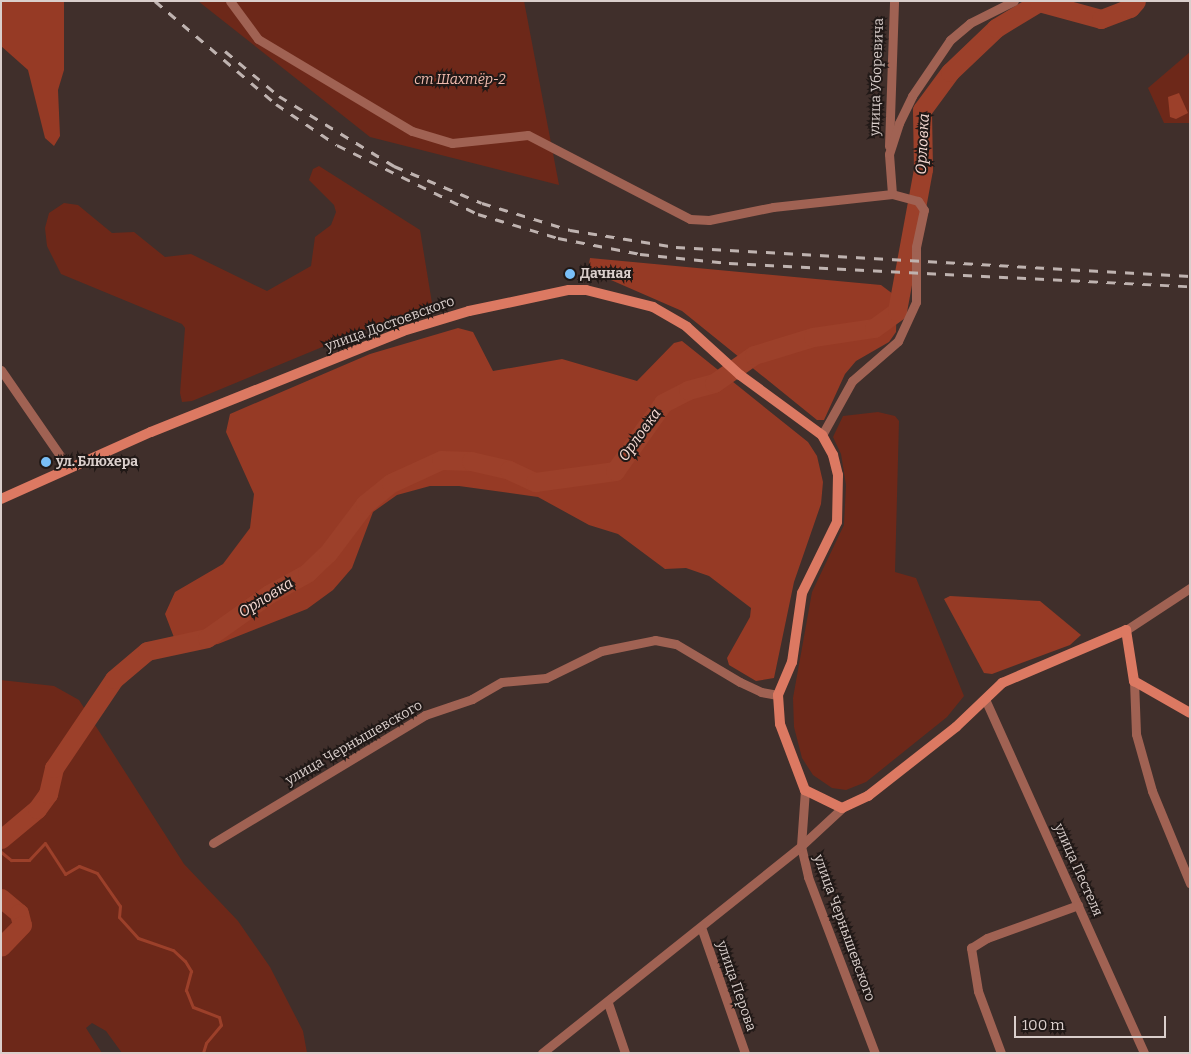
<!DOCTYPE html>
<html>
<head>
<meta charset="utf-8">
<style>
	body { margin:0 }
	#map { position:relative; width:1191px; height:1054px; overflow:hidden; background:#402f2b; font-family:Bitter,serif }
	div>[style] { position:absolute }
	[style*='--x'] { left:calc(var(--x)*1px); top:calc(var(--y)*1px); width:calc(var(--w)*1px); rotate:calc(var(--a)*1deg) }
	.green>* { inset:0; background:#6d2819 }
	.forest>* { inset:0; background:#963a25 }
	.water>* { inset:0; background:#9c402a }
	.stream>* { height:3px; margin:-1.5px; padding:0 1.5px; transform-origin:1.5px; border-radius:1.5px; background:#9c402a }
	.river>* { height:19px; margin:-9.5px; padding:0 9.5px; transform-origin:9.5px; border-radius:9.5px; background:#9c402a }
	.street>* { height:9px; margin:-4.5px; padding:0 4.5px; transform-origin:4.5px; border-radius:4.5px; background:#a06253 }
	.secondary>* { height:10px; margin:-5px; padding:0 5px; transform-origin:5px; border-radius:5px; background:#dc7962 }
	.rail>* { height:3px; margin-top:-1.5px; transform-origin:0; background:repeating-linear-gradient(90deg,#bfb3b0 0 9px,transparent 0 18px) }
	.dots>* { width:14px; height:14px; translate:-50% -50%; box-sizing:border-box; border:2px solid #211917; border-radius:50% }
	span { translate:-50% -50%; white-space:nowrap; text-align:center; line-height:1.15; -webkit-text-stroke:4px #211917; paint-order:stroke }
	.street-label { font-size:14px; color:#dacfcc }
	.park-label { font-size:14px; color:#f1bcaf; font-style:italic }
	.poi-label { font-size:14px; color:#dacfcc; font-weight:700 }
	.left { translate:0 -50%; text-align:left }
	.water-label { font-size:15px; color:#f7dbd4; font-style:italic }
	.frame { position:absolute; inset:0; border:2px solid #dacfcc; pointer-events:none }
	.scale { position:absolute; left:1014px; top:1016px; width:152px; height:22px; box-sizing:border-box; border:2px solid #dacfcc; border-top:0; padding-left:6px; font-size:15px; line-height:18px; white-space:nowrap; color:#dacfcc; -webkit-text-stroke:4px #211917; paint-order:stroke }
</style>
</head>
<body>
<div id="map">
	<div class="green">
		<i style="clip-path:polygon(198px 1px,524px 1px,559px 185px,370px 137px)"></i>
		<i style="clip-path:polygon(1190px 52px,1190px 123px,1164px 123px,1148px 88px)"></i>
		<i style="clip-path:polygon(319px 166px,420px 230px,432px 303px,427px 312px,361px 331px,192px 401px,182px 402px,180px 393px,185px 328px,182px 324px,61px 274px,47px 246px,45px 228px,49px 213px,64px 203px,78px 205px,112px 233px,134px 232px,165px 257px,191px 254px,267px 291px,311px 266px,315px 237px,331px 225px,336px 212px,334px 205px,309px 180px,313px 169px)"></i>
		<i style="clip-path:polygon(878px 412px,895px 416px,899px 421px,895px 572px,916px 578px,964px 696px,947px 717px,866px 782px,846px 790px,832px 788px,813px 775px,802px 758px,794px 727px,793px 698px,812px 592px,844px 525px,846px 485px,841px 454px,833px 437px,843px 416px)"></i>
		<i style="clip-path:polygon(1px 680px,54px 686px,79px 700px,184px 864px,238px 921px,270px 967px,303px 1031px,307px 1053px,122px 1053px,106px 1031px,92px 1023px,86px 1028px,102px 1053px,1px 1053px)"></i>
	</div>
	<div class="forest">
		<i style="clip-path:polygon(1px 1px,64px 1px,64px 70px,58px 90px,60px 136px,54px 146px,45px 138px,28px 70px,1px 46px)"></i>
		<i style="clip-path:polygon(590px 258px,881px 285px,897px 297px,896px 332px,889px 342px,856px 361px,845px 374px,824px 420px,817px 420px,682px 311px,588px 270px)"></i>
		<i style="clip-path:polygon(458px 328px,473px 332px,493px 371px,562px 359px,637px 381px,674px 343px,682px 341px,808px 442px,817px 456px,823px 482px,821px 504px,794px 582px,774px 678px,756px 681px,729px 665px,727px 658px,750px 617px,751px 608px,709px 576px,686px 568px,665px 569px,618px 534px,589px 525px,538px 497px,459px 486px,430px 486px,397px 495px,373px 512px,352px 568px,333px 590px,307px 609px,218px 644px,186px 649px,175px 640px,165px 614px,175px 592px,223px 564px,250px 528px,254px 494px,226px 432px,230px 414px,370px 354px)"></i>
		<i style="clip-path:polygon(950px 596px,1040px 601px,1081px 635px,1070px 645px,992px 674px,984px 673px,944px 599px)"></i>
	</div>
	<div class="water">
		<i style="clip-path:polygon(1179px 93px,1188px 113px,1176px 119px,1170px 117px,1168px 97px)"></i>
	</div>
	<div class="stream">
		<i style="--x:1;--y:852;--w:13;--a:39"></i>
		<i style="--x:11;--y:860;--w:18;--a:0"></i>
		<i style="--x:29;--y:860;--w:23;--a:-47"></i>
		<i style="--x:45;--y:843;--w:37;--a:57"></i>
		<i style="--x:65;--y:874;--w:16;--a:-30"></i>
		<i style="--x:79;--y:866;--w:19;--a:21"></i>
		<i style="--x:97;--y:873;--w:40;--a:55.1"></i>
		<i style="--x:120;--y:906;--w:11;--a:95"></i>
		<i style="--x:119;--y:917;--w:28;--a:48"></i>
		<i style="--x:138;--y:938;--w:37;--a:19"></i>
		<i style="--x:173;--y:950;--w:16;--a:43"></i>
		<i style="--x:185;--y:961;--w:12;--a:59"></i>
		<i style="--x:191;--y:971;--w:20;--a:105"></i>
		<i style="--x:186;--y:990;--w:18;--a:68"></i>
		<i style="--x:193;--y:1007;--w:28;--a:21"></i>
		<i style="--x:219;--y:1017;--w:8;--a:76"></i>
		<i style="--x:221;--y:1025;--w:23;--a:130"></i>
		<i style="--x:206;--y:1043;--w:10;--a:107"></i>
	</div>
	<div class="river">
		<i style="--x:1;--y:839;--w:47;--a:-39.8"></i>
		<i style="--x:37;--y:809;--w:19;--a:-54"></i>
		<i style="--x:48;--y:794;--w:27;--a:-77"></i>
		<i style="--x:54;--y:768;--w:107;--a:-56"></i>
		<i style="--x:114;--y:679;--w:43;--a:-40.3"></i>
		<i style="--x:147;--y:651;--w:61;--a:-12.2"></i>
		<i style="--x:207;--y:638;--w:76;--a:-35.4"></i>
		<i style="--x:269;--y:594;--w:43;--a:-28.9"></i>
		<i style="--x:307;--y:573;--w:29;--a:-44"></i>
		<i style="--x:328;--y:553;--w:61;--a:-52.9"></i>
		<i style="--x:365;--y:504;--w:33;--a:-39"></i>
		<i style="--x:391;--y:483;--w:55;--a:-24.7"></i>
		<i style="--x:441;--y:460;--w:30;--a:2"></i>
		<i style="--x:471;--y:461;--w:39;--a:13"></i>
		<i style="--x:509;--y:470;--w:29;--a:25"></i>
		<i style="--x:535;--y:482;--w:81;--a:-7.8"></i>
		<i style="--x:615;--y:471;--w:83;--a:-54.8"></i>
		<i style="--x:663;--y:403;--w:28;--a:-27"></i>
		<i style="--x:688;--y:390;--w:27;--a:-15"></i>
		<i style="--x:714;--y:383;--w:49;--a:-35"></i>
		<i style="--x:754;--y:355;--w:62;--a:-17"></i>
		<i style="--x:813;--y:337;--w:62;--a:-8.4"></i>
		<i style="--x:874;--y:328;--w:29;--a:-36"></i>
		<i style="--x:897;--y:311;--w:144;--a:-79.6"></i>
		<i style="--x:923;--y:169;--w:59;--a:-91"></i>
		<i style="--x:922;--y:110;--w:47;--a:-53.6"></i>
		<i style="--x:950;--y:72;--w:64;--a:-43.7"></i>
		<i style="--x:996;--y:28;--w:50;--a:-31.2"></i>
		<i style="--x:1039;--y:2;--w:64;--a:15.3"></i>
		<i style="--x:1101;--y:19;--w:31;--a:-21"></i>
		<i style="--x:1130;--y:8;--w:9;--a:-49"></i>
		<i style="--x:1;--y:898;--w:23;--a:40"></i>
		<i style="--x:19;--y:913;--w:12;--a:76"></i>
		<i style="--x:22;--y:925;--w:30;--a:134"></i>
	</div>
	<div class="street">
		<i style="--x:230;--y:1;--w:47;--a:53.6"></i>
		<i style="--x:258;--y:39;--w:179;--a:30.9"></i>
		<i style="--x:412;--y:131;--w:42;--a:16.7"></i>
		<i style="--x:452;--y:143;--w:76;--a:-6"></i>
		<i style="--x:528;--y:135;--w:182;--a:27.4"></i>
		<i style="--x:690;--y:219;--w:19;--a:3"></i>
		<i style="--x:709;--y:220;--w:65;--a:-11.5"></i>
		<i style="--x:773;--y:207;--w:120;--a:-6.2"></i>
		<i style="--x:889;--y:146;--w:145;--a:-88"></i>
		<i style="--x:1;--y:370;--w:118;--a:55.4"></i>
		<i style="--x:822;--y:435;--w:62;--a:-60.9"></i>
		<i style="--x:852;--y:381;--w:61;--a:-41"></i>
		<i style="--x:898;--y:341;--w:43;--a:-65.2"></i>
		<i style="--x:916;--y:302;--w:55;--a:-90"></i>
		<i style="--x:916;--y:247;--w:38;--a:-78"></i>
		<i style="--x:924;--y:210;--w:11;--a:-124"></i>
		<i style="--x:918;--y:201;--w:27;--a:-165"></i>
		<i style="--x:892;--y:194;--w:40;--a:-94.3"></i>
		<i style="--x:889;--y:154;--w:33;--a:-72"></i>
		<i style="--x:899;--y:123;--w:30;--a:-64"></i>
		<i style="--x:912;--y:96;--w:68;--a:-55.8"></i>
		<i style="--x:950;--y:40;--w:26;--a:-40"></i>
		<i style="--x:970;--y:23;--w:49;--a:-26.6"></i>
		<i style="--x:1126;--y:630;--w:77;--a:-33.3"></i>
		<i style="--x:1134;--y:681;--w:53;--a:87.8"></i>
		<i style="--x:1136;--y:734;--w:59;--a:74.3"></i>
		<i style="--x:1152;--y:791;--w:100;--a:67.6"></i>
		<i style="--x:985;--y:699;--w:388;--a:65.8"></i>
		<i style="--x:805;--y:790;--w:56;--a:94.1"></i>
		<i style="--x:801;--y:846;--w:32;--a:77"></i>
		<i style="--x:808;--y:877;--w:188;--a:69.2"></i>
		<i style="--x:213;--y:843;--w:248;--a:-31.1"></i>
		<i style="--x:425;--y:715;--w:50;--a:-18.8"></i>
		<i style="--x:472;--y:699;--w:34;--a:-30"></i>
		<i style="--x:502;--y:682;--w:44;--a:-5.2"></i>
		<i style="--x:546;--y:678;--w:61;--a:-26.1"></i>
		<i style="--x:601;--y:651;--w:55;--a:-11.5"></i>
		<i style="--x:655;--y:640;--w:21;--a:11"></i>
		<i style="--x:676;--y:644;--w:74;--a:30.7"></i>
		<i style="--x:740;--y:682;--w:23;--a:25"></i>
		<i style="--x:761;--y:692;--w:17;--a:10"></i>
		<i style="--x:701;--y:927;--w:133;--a:70.8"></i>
		<i style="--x:608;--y:1003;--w:53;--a:71.2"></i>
		<i style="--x:542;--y:1053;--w:332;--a:-38.6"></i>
		<i style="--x:801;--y:846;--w:56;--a:-42.8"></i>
		<i style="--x:1001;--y:1053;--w:66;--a:-110.4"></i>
		<i style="--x:978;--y:991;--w:44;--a:-99.2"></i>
		<i style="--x:971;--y:948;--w:19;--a:-32"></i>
		<i style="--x:987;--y:938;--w:97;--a:-19.9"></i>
	</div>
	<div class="secondary">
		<i style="--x:1;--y:499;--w:164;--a:-24.1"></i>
		<i style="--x:151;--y:432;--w:271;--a:-21.8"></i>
		<i style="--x:403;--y:331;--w:69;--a:-16.9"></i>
		<i style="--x:469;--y:311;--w:102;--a:-11.9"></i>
		<i style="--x:569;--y:290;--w:17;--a:0"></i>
		<i style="--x:586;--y:290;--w:69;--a:14.2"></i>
		<i style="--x:653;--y:307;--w:39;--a:30"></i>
		<i style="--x:687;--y:327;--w:72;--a:42.2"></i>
		<i style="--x:740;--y:375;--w:102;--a:36.2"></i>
		<i style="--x:822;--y:435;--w:23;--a:61"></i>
		<i style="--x:833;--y:455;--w:21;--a:76"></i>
		<i style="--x:838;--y:475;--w:47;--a:91.2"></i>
		<i style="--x:837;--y:522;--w:79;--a:116.2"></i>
		<i style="--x:802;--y:593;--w:70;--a:98.2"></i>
		<i style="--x:792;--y:662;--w:36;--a:113"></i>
		<i style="--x:778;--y:695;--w:29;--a:86"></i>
		<i style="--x:780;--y:724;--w:71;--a:69.3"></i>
		<i style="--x:805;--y:790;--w:41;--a:25.9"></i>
		<i style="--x:842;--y:808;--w:29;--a:-25"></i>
		<i style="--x:868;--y:796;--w:112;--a:-38.1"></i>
		<i style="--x:956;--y:727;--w:64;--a:-43.7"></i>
		<i style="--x:1002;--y:683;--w:135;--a:-23.1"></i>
		<i style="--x:1126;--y:630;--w:52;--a:81.1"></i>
		<i style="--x:1134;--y:681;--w:64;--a:29.7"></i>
	</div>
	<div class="rail">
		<i style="--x:155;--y:1;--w:159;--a:40.4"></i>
		<i style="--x:276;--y:104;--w:73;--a:33.9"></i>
		<i style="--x:337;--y:145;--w:157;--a:26.1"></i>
		<i style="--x:478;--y:214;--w:84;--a:16.7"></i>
		<i style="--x:558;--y:238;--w:84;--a:11"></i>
		<i style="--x:640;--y:254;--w:89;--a:5.8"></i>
		<i style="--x:729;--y:263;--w:462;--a:2.9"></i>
		<i style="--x:225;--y:51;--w:70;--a:39.8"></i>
		<i style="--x:279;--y:96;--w:135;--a:31.3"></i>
		<i style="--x:394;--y:166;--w:95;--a:22.8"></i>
		<i style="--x:482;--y:203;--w:92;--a:17.1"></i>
		<i style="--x:570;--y:230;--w:107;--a:9.1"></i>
		<i style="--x:676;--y:247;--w:515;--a:3.23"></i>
	</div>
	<div class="dots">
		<i style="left:570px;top:274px;background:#79bff8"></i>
		<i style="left:46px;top:462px;background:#79bff8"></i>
	</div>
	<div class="street-label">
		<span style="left:877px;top:77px;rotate:-88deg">улица Уборевича</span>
		<span style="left:390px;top:324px;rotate:-20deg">улица Достоевского</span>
		<span style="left:354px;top:743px;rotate:-30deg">улица Чернышевского</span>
		<span style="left:1078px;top:870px;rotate:66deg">улица Пестеля</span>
		<span style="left:844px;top:928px;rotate:70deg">улица Чернышевского</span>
		<span style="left:736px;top:986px;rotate:71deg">улица Перова</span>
	</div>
	<div class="park-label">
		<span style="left:460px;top:80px">ст Шахтёр-2</span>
	</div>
	<div class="poi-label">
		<span class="left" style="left:580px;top:274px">Дачная</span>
		<span class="left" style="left:56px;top:462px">ул. Блюхера</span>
	</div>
	<div class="water-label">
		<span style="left:923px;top:144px;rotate:-87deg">Орловка</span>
		<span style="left:640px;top:435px;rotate:-54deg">Орловка</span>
		<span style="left:266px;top:598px;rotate:-32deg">Орловка</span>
	</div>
	<div class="frame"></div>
	<div class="scale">100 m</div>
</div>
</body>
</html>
